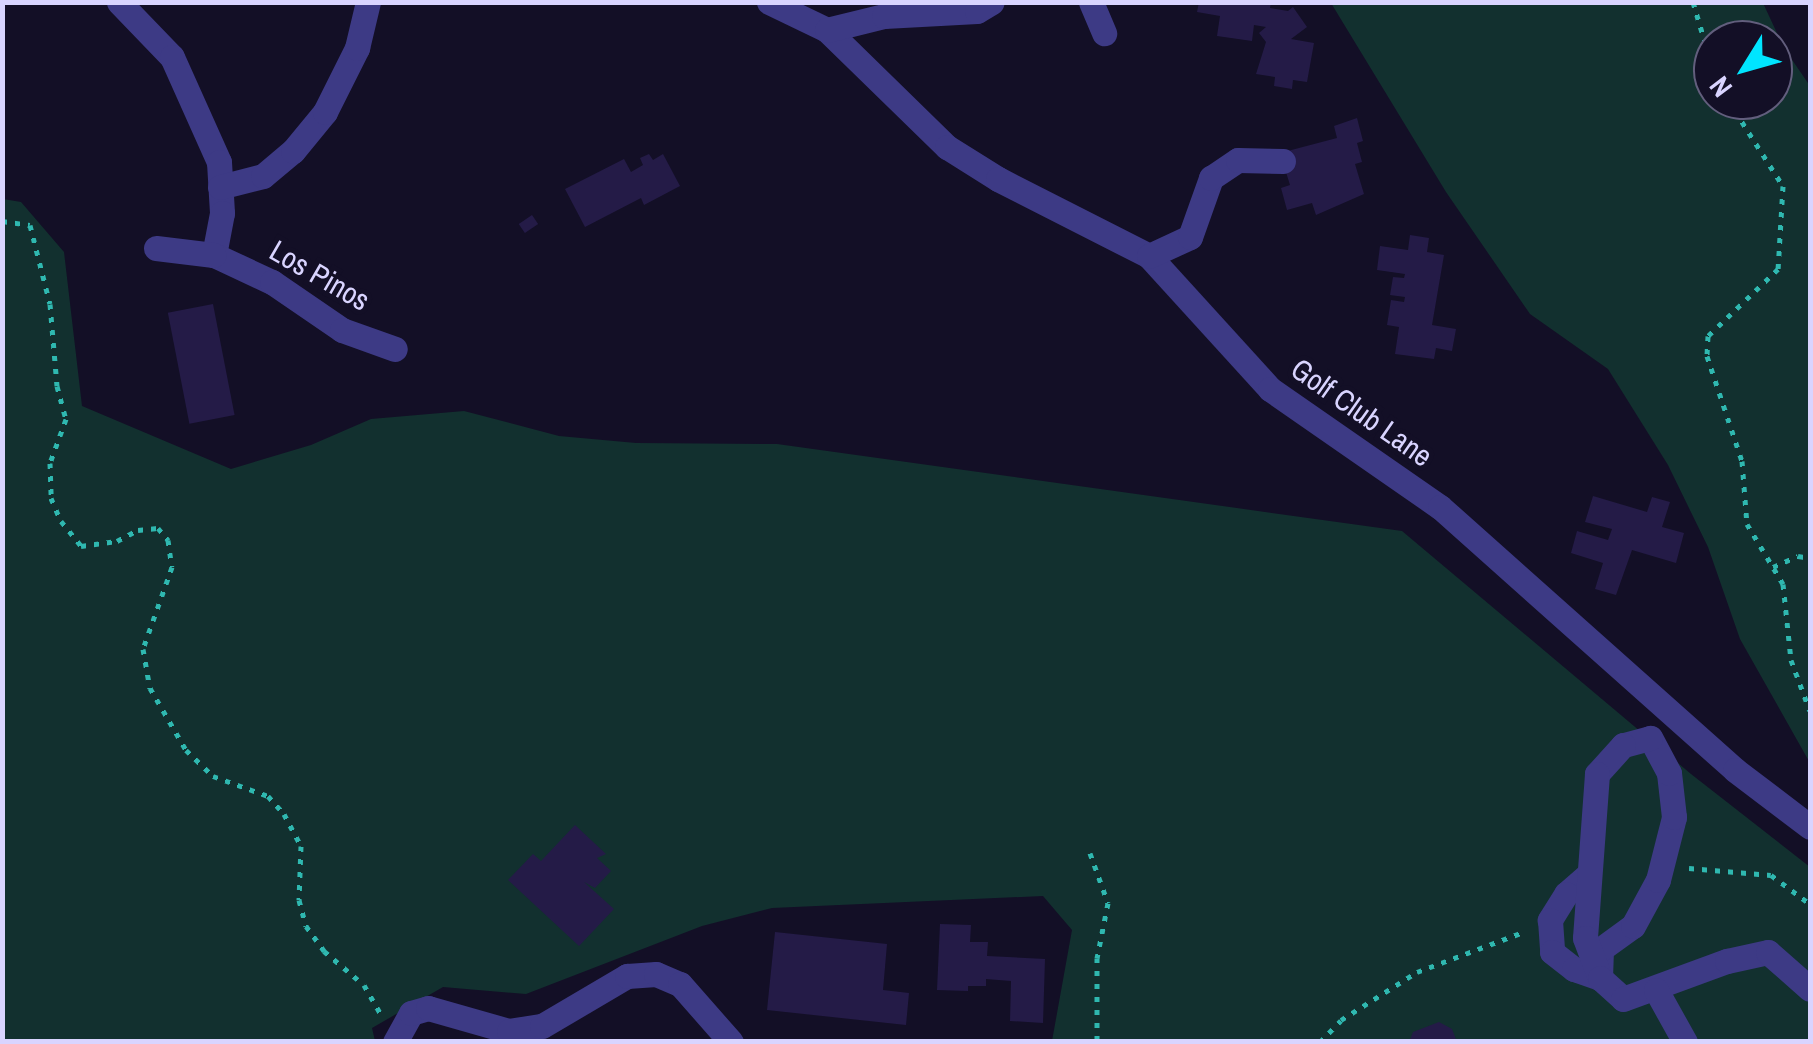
<!DOCTYPE html>
<html>
<head>
<meta charset="utf-8">
<style>
	body { margin:0 }
	#map { position:relative; width:1813px; height:1044px; overflow:hidden; background:#130f26; font-family:"Archivo Narrow",sans-serif }
	div>[style] { position:absolute }
	[style*='--x'] { left:calc(var(--x)*1px); top:calc(var(--y)*1px); width:calc(var(--w)*1px); rotate:calc(var(--a)*1deg) }
	.green>* { inset:0; background:#12302f }
	.building>* { inset:0; background:#241b47; transform-origin:0 0 }
	.path>* { height:5px; margin-top:-2.5px; transform-origin:0; background:repeating-linear-gradient(90deg,#2fb8b0 0 5px,transparent 0 13px) }
	.minor>* { height:25px; margin:-12.5px; padding:0 12.5px; transform-origin:12.5px; border-radius:12.5px; background:#3d3a85 }
	span { translate:-50% -50%; white-space:nowrap; text-align:center; line-height:1.15; -webkit-text-stroke:10px #130f26; paint-order:stroke }
	.street-label { font-size:30px; color:#d9d4ff }
	.frame { position:absolute; inset:0; border:5px solid #d9d4ff; pointer-events:none }
	.north { position:absolute; left:1693px; top:20px; width:100px; height:100px; box-sizing:border-box; background:#130f26; border:2px solid #625e7d; border-radius:50%; rotate:233deg; font-size:28px; font-weight:700; line-height:40px; text-align:center; color:#d9d4ff }
	.north::after { content:''; display:block; margin:auto; width:35px; height:45px; background:#00e5ff; clip-path:polygon(50% 0,100% 100%,50% 72%,0 100%) }
</style>
</head>
<body>
<div id="map">
	<div class="green">
		<i style="clip-path:polygon(evenodd,1331px 3px,1763px 3px,1784px 48px,1810px 86px,1810px 763px,1740px 639px,1708px 547px,1668px 465px,1608px 369px,1530px 314px,1446px 192px,1331px 3px,1713px 40px,1773px 40px,1773px 100px,1713px 100px,1713px 40px)"></i>
		<i style="clip-path:polygon(3px 199px,21px 202px,64px 252px,82px 406px,231px 469px,311px 445px,371px 419px,464px 411px,559px 436px,636px 443px,777px 444px,1402px 531px,1691px 774px,1810px 867px,1810px 1041px,1052px 1041px,1072px 930px,1043px 896px,772px 908px,702px 926px,526px 994px,443px 987px,372px 1028px,375px 1041px,3px 1042px)"></i>
	</div>
	<div class="building">
		<i style="clip-path:polygon(1199px 2px,1271px 2px,1270px 8px,1288px 11px,1293px 7px,1307px 27px,1291px 39px,1314px 43px,1307px 82px,1293px 80px,1292px 89px,1274px 86px,1275px 77px,1256px 74px,1266px 42px,1259px 33px,1266px 27px,1254px 25px,1252px 41px,1217px 36px,1220px 16px,1197px 12px)"></i>
		<i style="clip-path:polygon(1357px 118px,1363px 141px,1357px 143px,1362px 162px,1355px 164px,1364px 194px,1316px 215px,1312px 203px,1287px 210px,1281px 188px,1290px 185px,1280px 153px,1337px 138px,1334px 126px)"></i>
		<i style="clip-path:polygon(649px 154px,653px 160px,663px 154px,680px 186px,644px 205px,641px 198px,585px 227px,565px 189px,624px 159px,631px 172px,643px 165px,640px 158px)"></i>
		<i style="left:532px;top:215px;width:11px;height:16px;rotate:56deg"></i>
		<i style="clip-path:polygon(1410px 235px,1429px 238px,1427px 252px,1444px 255px,1432px 325px,1456px 329px,1452px 351px,1436px 348px,1434px 359px,1395px 354px,1399px 327px,1387px 325px,1391px 300px,1404px 302px,1405px 297px,1390px 295px,1393px 277px,1404px 278px,1405px 274px,1377px 270px,1380px 246px,1408px 250px)"></i>
		<i style="left:213px;top:304px;width:113px;height:46px;rotate:79deg"></i>
		<i style="clip-path:polygon(1593px 496px,1647px 512px,1652px 497px,1670px 502px,1662px 527px,1684px 533px,1676px 563px,1632px 550px,1616px 595px,1595px 589px,1603px 563px,1571px 553px,1577px 531px,1608px 540px,1612px 529px,1585px 522px)"></i>
		<i style="clip-path:polygon(575px 825px,606px 854px,597px 858px,611px 871px,595px 888px,584px 882px,614px 909px,579px 946px,508px 880px,533px 854px,541px 861px)"></i>
		<i style="clip-path:polygon(940px 924px,971px 925px,970px 942px,988px 942px,987px 956px,1045px 959px,1043px 1023px,1010px 1021px,1011px 981px,986px 979px,986px 986px,968px 986px,968px 991px,937px 990px)"></i>
		<i style="clip-path:polygon(775px 932px,887px 944px,883px 990px,909px 993px,906px 1025px,767px 1010px)"></i>
		<i style="clip-path:polygon(1439px 1022px,1452px 1029px,1457px 1042px,1409px 1042px,1413px 1032px)"></i>
	</div>
	<div class="path">
		<i style="--x:1693;--y:2;--w:70;--a:73.4"></i>
		<i style="--x:1728;--y:100;--w:102;--a:57.4"></i>
		<i style="--x:1783;--y:186;--w:83;--a:93.4"></i>
		<i style="--x:1778;--y:269;--w:97;--a:136.3"></i>
		<i style="--x:1708;--y:336;--w:20;--a:93"></i>
		<i style="--x:1707;--y:356;--w:111;--a:71.6"></i>
		<i style="--x:1742;--y:461;--w:63;--a:85.5"></i>
		<i style="--x:1747;--y:524;--w:70;--a:59"></i>
		<i style="--x:1783;--y:584;--w:76;--a:84"></i>
		<i style="--x:1791;--y:660;--w:54;--a:69.6"></i>
		<i style="--x:2;--y:221;--w:28;--a:8"></i>
		<i style="--x:30;--y:225;--w:81;--a:75.8"></i>
		<i style="--x:50;--y:304;--w:82;--a:85.1"></i>
		<i style="--x:57;--y:386;--w:34;--a:75"></i>
		<i style="--x:66;--y:419;--w:47;--a:110"></i>
		<i style="--x:50;--y:463;--w:35;--a:88"></i>
		<i style="--x:51;--y:498;--w:25;--a:67"></i>
		<i style="--x:61;--y:521;--w:32;--a:51"></i>
		<i style="--x:81;--y:546;--w:36;--a:-8"></i>
		<i style="--x:117;--y:541;--w:24;--a:-28"></i>
		<i style="--x:138;--y:530;--w:20;--a:-6"></i>
		<i style="--x:158;--y:528;--w:16;--a:50"></i>
		<i style="--x:168;--y:540;--w:27;--a:82"></i>
		<i style="--x:172;--y:567;--w:87;--a:109.5"></i>
		<i style="--x:143;--y:649;--w:40;--a:80"></i>
		<i style="--x:150;--y:688;--w:72;--a:59.9"></i>
		<i style="--x:186;--y:750;--w:37;--a:44"></i>
		<i style="--x:213;--y:776;--w:59;--a:20"></i>
		<i style="--x:268;--y:796;--w:24;--a:48"></i>
		<i style="--x:284;--y:814;--w:36;--a:62"></i>
		<i style="--x:301;--y:846;--w:54;--a:92.1"></i>
		<i style="--x:299;--y:900;--w:27;--a:75"></i>
		<i style="--x:306;--y:926;--w:31;--a:54"></i>
		<i style="--x:324;--y:951;--w:52;--a:40.4"></i>
		<i style="--x:364;--y:985;--w:34;--a:60"></i>
		<i style="--x:1773;--y:567;--w:27;--a:-24"></i>
		<i style="--x:1798;--y:556;--w:12;--a:9"></i>
		<i style="--x:1090;--y:853;--w:53;--a:70.2"></i>
		<i style="--x:1108;--y:903;--w:56;--a:101.3"></i>
		<i style="--x:1097;--y:958;--w:84;--a:90"></i>
		<i style="--x:1689;--y:868;--w:82;--a:4.9"></i>
		<i style="--x:1771;--y:875;--w:49;--a:36.6"></i>
		<i style="--x:1320;--y:1042;--w:30;--a:-46"></i>
		<i style="--x:1341;--y:1020;--w:90;--a:-32.3"></i>
		<i style="--x:1417;--y:972;--w:116;--a:-20.6"></i>
	</div>
	<div class="minor">
		<i style="--x:119;--y:2;--w:76;--a:46.1"></i>
		<i style="--x:172;--y:57;--w:115;--a:65.9"></i>
		<i style="--x:219;--y:162;--w:51;--a:86.6"></i>
		<i style="--x:222;--y:213;--w:43;--a:100.8"></i>
		<i style="--x:214;--y:255;--w:64;--a:25"></i>
		<i style="--x:272;--y:282;--w:85;--a:34.4"></i>
		<i style="--x:342;--y:330;--w:56;--a:19.7"></i>
		<i style="--x:769;--y:2;--w:64;--a:25.8"></i>
		<i style="--x:827;--y:30;--w:168;--a:44.3"></i>
		<i style="--x:947;--y:147;--w:60;--a:32.1"></i>
		<i style="--x:998;--y:179;--w:169;--a:27"></i>
		<i style="--x:1149;--y:256;--w:180;--a:47.7"></i>
		<i style="--x:1270;--y:389;--w:207;--a:34.8"></i>
		<i style="--x:1440;--y:507;--w:395;--a:41.7"></i>
		<i style="--x:1735;--y:770;--w:94;--a:37.2"></i>
		<i style="--x:1091;--y:2;--w:34;--a:67"></i>
		<i style="--x:827;--y:30;--w:59;--a:-13.8"></i>
		<i style="--x:884;--y:16;--w:93;--a:-3.1"></i>
		<i style="--x:977;--y:11;--w:17;--a:-31"></i>
		<i style="--x:220;--y:187;--w:44;--a:-14.3"></i>
		<i style="--x:263;--y:176;--w:39;--a:-40"></i>
		<i style="--x:293;--y:151;--w:50;--a:-50.6"></i>
		<i style="--x:325;--y:112;--w:72;--a:-63.4"></i>
		<i style="--x:357;--y:48;--w:47;--a:-76.6"></i>
		<i style="--x:156;--y:248;--w:58;--a:6.9"></i>
		<i style="--x:1149;--y:256;--w:45;--a:-24.9"></i>
		<i style="--x:1190;--y:237;--w:63;--a:-70.4"></i>
		<i style="--x:1211;--y:178;--w:32;--a:-34"></i>
		<i style="--x:1238;--y:160;--w:45;--a:1.3"></i>
		<i style="--x:1589;--y:874;--w:30;--a:139"></i>
		<i style="--x:1566;--y:894;--w:31;--a:122"></i>
		<i style="--x:1550;--y:920;--w:32;--a:86"></i>
		<i style="--x:1552;--y:952;--w:28;--a:38"></i>
		<i style="--x:1574;--y:969;--w:28;--a:19"></i>
		<i style="--x:1600;--y:978;--w:29;--a:-88"></i>
		<i style="--x:1601;--y:949;--w:39;--a:-36"></i>
		<i style="--x:1633;--y:926;--w:52;--a:-61.5"></i>
		<i style="--x:1658;--y:880;--w:65;--a:-75.7"></i>
		<i style="--x:1674;--y:817;--w:44;--a:-96.5"></i>
		<i style="--x:1669;--y:773;--w:40;--a:-118"></i>
		<i style="--x:1650;--y:738;--w:28;--a:165"></i>
		<i style="--x:1623;--y:745;--w:39;--a:132"></i>
		<i style="--x:1597;--y:774;--w:164;--a:94.2"></i>
		<i style="--x:1585;--y:938;--w:43;--a:69.4"></i>
		<i style="--x:1600;--y:978;--w:31;--a:42"></i>
		<i style="--x:1623;--y:999;--w:111;--a:-20.1"></i>
		<i style="--x:1727;--y:961;--w:42;--a:-12.4"></i>
		<i style="--x:1768;--y:952;--w:56;--a:41.4"></i>
		<i style="--x:1656;--y:990;--w:60;--a:60.9"></i>
		<i style="--x:395;--y:1042;--w:33;--a:-61"></i>
		<i style="--x:411;--y:1013;--w:18;--a:-16"></i>
		<i style="--x:428;--y:1008;--w:84;--a:15.9"></i>
		<i style="--x:509;--y:1031;--w:33;--a:-9"></i>
		<i style="--x:542;--y:1026;--w:99;--a:-30.5"></i>
		<i style="--x:627;--y:976;--w:29;--a:-4"></i>
		<i style="--x:656;--y:974;--w:26;--a:23"></i>
		<i style="--x:680;--y:984;--w:77;--a:48.7"></i>
	</div>
	<div class="street-label">
		<span style="left:320px;top:275px;rotate:30deg">Los Pinos</span>
		<span style="left:1362px;top:412px;rotate:35deg">Golf Club Lane</span>
	</div>
	<div class="frame"></div>
	<div class="north">N</div>
</div>
</body>
</html>
